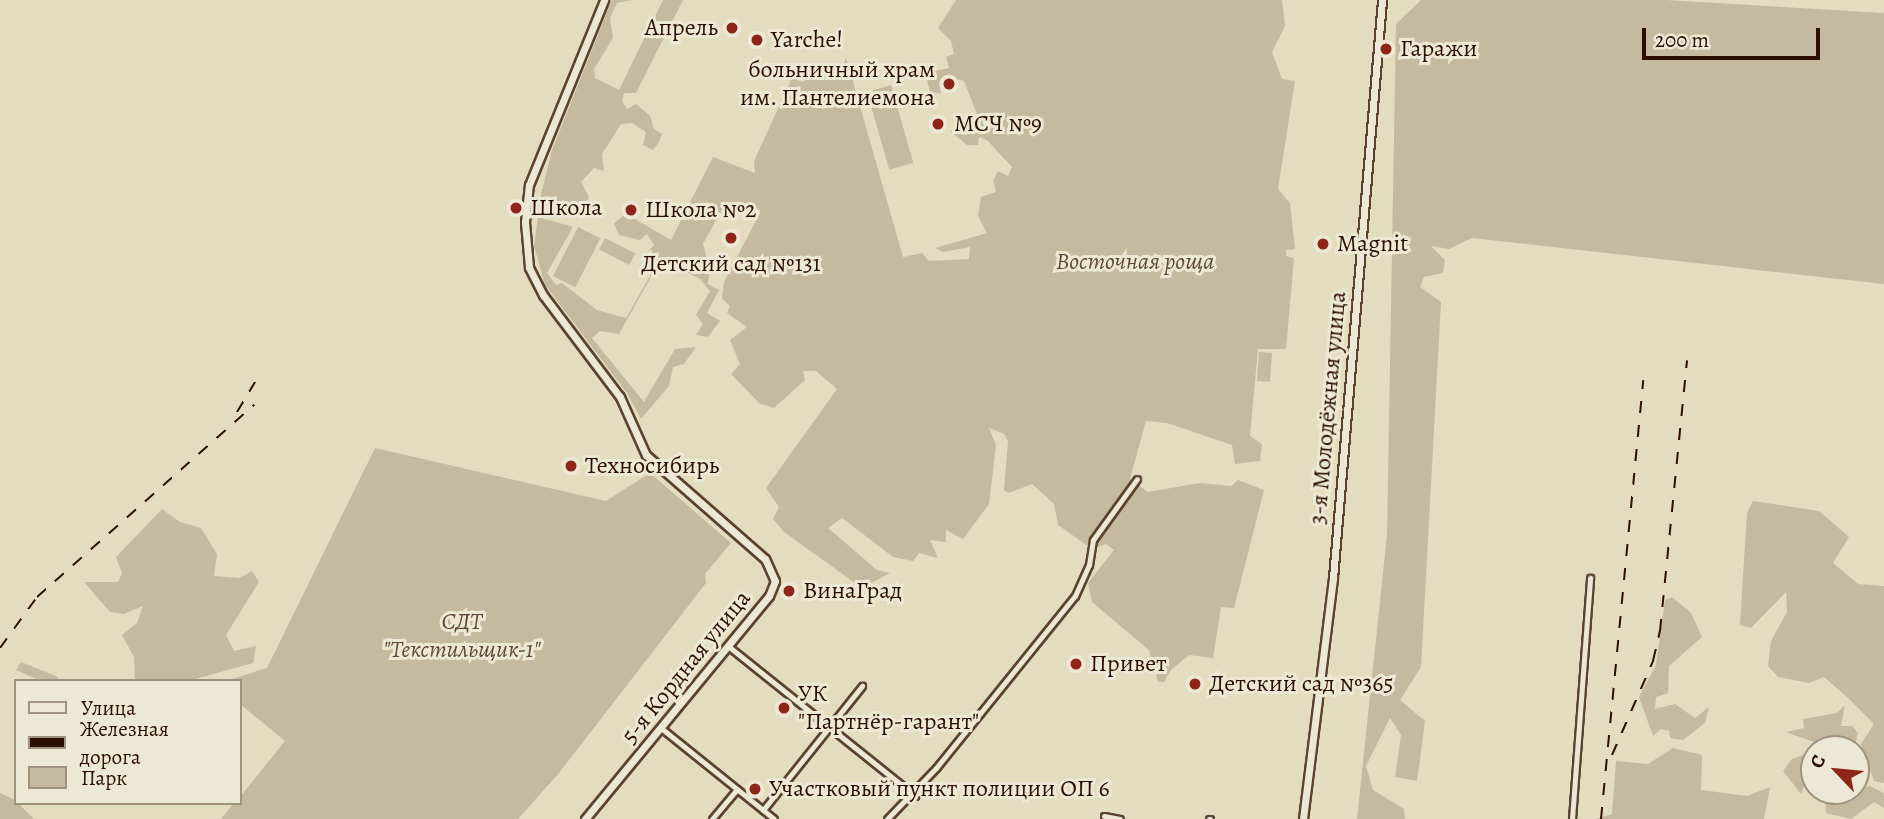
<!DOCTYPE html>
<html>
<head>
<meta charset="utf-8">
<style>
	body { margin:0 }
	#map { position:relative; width:1884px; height:819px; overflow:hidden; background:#e4dcbf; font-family:Alegreya,serif }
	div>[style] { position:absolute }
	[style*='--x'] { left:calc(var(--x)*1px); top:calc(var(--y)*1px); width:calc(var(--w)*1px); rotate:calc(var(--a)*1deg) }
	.green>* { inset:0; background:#c5b99f; transform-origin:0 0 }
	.roads { filter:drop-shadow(2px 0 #5b4231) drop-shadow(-2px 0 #5b4231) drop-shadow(0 2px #5b4231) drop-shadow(0 -2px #5b4231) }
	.street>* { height:5px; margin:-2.5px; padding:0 2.5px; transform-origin:2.5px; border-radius:2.5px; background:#ede8d5 }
	.secondary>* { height:7px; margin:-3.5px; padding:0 3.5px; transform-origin:3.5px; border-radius:3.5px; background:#ede8d5 }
	.rail>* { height:2px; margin-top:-1px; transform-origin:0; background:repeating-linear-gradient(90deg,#2d0e02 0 12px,transparent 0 24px) }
	.dots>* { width:19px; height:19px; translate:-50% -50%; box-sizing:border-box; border:4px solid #ede8d5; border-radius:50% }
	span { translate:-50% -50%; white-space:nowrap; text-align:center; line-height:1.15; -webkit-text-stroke:6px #ede8d5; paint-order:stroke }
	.poi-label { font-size:24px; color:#2d0e02 }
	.right { translate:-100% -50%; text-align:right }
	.left { translate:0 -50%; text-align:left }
	.park-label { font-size:24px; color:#624a39; font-style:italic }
	.street-label { font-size:24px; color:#2d0e02 }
	.legend { position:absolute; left:14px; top:679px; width:228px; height:126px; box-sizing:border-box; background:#ede8d5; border:2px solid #a09181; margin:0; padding:9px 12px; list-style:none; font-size:21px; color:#2d0e02 }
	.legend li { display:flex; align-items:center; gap:14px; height:35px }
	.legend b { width:35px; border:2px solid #a09181 }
	.north { position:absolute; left:1800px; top:735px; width:70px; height:70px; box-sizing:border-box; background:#ede8d5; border:2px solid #a09181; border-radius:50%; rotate:296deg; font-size:19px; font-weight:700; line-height:28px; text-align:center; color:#2d0e02 }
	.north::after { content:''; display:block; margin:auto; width:24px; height:32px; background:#8f2418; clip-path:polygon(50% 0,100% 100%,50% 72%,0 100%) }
	.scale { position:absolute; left:1642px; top:28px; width:178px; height:32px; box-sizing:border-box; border:4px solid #2d0e02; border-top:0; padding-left:9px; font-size:21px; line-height:24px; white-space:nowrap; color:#2d0e02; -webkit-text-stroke:5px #ede8d5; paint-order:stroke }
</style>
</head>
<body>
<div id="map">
	<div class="green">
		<i style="clip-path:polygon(612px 0,632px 0,617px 3px,610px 18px,613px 38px,594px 69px,595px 78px,619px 90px,663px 0,683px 0,636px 93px,624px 93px,622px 101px,627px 109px,636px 104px,650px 116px,654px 129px,662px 134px,659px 142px,653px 150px,643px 145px,646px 132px,632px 123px,621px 124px,602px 154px,604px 171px,594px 168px,581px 182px,589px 197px,579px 216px,538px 207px,552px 150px)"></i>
		<i style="clip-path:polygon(956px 0,1282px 0,1285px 26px,1272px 52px,1282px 79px,1295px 81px,1278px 189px,1290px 203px,1295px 249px,1286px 250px,1286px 256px,1294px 258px,1286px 349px,1258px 349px,1250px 436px,1262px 444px,1260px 461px,1235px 464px,1232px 445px,1167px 423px,1146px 421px,1130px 479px,1148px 492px,1200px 483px,1231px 486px,1238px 480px,1264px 490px,1234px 608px,1221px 607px,1213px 658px,1189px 655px,1171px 670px,1164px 682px,1158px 682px,1149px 650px,1092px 602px,1088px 583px,1114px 550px,1106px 544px,1092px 549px,1058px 525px,1054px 504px,1032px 484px,1009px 493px,1004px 490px,1008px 441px,1004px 434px,989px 428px,996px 445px,989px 504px,963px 539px,946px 530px,946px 542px,930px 540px,938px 558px,919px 553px,913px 561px,893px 557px,842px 518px,828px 528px,877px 570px,890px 573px,862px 588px,784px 532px,773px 519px,779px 507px,766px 488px,837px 389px,816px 371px,803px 371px,805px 380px,774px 408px,759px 403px,731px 374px,740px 364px,730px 340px,747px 327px,727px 313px,730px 306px,722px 298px,724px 282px,760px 213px,756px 207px,740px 202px,722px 209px,703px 244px,710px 268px,708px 284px,719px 290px,707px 313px,720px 321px,708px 337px,696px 335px,703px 324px,696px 315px,710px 291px,700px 279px,661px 259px,619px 334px,600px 331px,592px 338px,644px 402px,675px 349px,696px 347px,684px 364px,673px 367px,669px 386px,641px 419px,627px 393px,545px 285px,534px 246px,538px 217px,573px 227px,547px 273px,556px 285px,562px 283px,597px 310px,626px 318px,654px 269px,644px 257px,654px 245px,647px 234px,640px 240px,619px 235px,614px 223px,626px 214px,671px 240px,713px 157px,755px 173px,754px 161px,792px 78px,802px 82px,845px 62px,846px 57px,903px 257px,922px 253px,929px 261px,969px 259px,970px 247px,943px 252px,935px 248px,987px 233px,978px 216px,981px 197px,996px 192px,993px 181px,998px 171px,1008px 176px,1012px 167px,987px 140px,979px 137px,978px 145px,967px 145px,950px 131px,982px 127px,964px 81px,953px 78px,939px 82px,941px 94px,930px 92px,925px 73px,949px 68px,946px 57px,954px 54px,951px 41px,938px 28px)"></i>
		<i style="clip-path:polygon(1421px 0,1666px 0,1884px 13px,1884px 284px,1472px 238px,1449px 249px,1431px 246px,1445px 260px,1443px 273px,1424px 277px,1420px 287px,1441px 302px,1421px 667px,1400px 700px,1425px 721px,1417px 781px,1395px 777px,1401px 735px,1390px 718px,1366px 766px,1373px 790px,1404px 809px,1405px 819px,1357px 819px,1387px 535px,1396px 24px)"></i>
		<i style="left:891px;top:85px;width:81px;height:25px;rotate:74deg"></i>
		<i style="left:578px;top:227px;width:25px;height:55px;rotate:27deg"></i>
		<i style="left:605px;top:238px;width:34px;height:13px;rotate:27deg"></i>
		<i style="left:1259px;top:352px;width:13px;height:29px;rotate:4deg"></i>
		<i style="clip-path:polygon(375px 448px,606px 501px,650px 473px,731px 543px,705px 574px,706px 583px,559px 773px,518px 819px,221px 819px,234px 803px,240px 803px,240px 797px,285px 741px,240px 704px,240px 681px,226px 681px,267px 668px)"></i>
		<i style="clip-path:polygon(1753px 501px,1819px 511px,1849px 537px,1833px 563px,1858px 584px,1884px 586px,1884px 783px,1874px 781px,1861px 744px,1874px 724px,1847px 697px,1824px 677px,1809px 683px,1778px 677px,1768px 666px,1771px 641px,1787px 612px,1786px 592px,1751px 628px,1740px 625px,1747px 513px)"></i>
		<i style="clip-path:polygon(162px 509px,180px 522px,201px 528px,217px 554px,214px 576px,240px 578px,252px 571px,259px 582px,226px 635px,234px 651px,256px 646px,253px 663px,188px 681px,135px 681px,134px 657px,122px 635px,137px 623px,143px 606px,124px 614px,110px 612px,84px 582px,118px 582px,122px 573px,116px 557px)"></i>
		<i style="clip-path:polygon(1672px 597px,1691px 613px,1702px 637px,1669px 666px,1668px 693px,1656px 697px,1655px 709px,1675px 704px,1695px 718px,1709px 707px,1705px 723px,1683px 740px,1670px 738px,1669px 731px,1661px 729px,1653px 736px,1639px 697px,1656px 665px,1665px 600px)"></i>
		<i style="clip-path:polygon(21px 662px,56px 676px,61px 681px,41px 681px,16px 670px)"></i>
		<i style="clip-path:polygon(1845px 705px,1841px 726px,1852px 726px,1858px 733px,1854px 749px,1833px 749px,1786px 732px,1804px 728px,1803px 719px,1837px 713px)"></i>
		<i style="clip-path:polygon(1673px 748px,1702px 755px,1701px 790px,1747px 796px,1770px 787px,1764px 819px,1596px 819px,1612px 814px,1616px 761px,1648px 764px)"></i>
		<i style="clip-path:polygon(1814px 751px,1814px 778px,1807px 779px,1801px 794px,1783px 771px,1792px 759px)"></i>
		<i style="clip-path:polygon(1856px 781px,1860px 788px,1870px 786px,1884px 793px,1884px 808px,1874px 802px,1851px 819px,1826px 813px,1825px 791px,1856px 791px)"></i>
		<i style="clip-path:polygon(0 793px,15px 800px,34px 819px,0 819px)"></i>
	</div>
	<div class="roads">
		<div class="street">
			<i style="--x:728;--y:646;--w:240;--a:38.7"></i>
			<i style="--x:661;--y:728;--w:145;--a:38.8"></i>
			<i style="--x:763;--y:810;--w:159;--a:-51.4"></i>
			<i style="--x:1104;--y:816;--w:16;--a:11"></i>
			<i style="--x:712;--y:819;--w:39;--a:-50"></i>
			<i style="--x:887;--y:819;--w:71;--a:-46.1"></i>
			<i style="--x:936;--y:768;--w:221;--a:-51.1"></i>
			<i style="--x:1075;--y:596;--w:34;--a:-66"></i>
			<i style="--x:1089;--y:565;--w:25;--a:-81"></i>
			<i style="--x:1093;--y:540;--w:75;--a:-54.2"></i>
			<i style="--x:1209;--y:819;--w:1;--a:0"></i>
			<i style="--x:1572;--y:819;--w:242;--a:-85.7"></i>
		</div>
		<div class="secondary">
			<i style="--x:585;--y:819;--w:289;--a:-50.5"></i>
			<i style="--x:769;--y:596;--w:16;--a:-68"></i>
			<i style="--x:775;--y:581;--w:24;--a:-114"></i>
			<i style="--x:765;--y:559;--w:158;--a:-138.8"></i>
			<i style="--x:646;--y:455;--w:64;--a:-114.1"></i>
			<i style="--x:620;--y:397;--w:128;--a:-127"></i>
			<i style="--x:543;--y:295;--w:31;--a:-117"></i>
			<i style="--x:529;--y:267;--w:45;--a:-95.1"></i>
			<i style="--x:525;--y:222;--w:37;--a:-84"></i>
			<i style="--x:529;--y:185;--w:200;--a:-67.9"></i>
			<i style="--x:1303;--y:819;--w:243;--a:-82.9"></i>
			<i style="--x:1333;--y:578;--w:580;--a:-85.15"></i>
		</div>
	</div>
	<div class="rail">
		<i style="--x:237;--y:412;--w:35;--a:-59"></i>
		<i style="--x:0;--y:648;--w:63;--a:-54"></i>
		<i style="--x:37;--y:597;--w:290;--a:-41.5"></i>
		<i style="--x:1612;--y:755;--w:103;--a:-66.4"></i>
		<i style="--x:1653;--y:661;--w:31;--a:-77"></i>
		<i style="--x:1660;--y:631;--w:272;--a:-84.3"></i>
		<i style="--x:1601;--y:819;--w:441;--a:-84.5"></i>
	</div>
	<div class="dots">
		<i style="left:732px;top:28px;background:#8f2418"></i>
		<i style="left:757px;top:40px;background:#8f2418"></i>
		<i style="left:1386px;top:49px;background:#8f2418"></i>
		<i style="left:949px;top:84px;background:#8f2418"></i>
		<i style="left:938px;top:124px;background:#8f2418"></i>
		<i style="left:516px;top:208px;background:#8f2418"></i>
		<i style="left:631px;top:210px;background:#8f2418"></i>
		<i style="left:731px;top:238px;background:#8f2418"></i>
		<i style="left:1323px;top:244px;background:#8f2418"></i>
		<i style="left:571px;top:466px;background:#8f2418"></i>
		<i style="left:789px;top:591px;background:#8f2418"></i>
		<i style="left:1076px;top:664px;background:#8f2418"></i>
		<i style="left:1195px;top:684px;background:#8f2418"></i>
		<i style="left:784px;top:708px;background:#8f2418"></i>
		<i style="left:755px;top:789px;background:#8f2418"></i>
	</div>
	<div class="poi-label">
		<span class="right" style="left:718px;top:28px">Апрель</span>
		<span class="left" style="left:771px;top:40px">Yarche!</span>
		<span class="left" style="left:1400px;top:49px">Гаражи</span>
		<span class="right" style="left:935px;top:84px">больничный храм<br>им. Пантелиемона</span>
		<span class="left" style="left:954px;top:124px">МСЧ №9</span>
		<span class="left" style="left:530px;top:208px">Школа</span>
		<span class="left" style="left:645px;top:210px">Школа №2</span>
		<span class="left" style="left:1337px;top:244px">Magnit</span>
		<span style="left:731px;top:264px">Детский сад №131</span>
		<span class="left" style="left:585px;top:466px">Техносибирь</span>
		<span class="left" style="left:803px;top:591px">ВинаГрад</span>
		<span class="left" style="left:1090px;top:664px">Привет</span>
		<span class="left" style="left:1209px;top:684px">Детский сад №365</span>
		<span class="left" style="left:798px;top:708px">УК<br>"Партнёр-гарант"</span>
		<span class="left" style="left:769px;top:789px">Участковый пункт полиции ОП 6</span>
	</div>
	<div class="park-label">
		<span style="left:1135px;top:262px">Восточная роща</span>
		<span style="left:462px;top:636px">СДТ<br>"Текстильщик-1"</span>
	</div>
	<div class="street-label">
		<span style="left:1328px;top:408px;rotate:-85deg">3-я Молодёжная улица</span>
		<span style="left:686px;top:667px;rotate:-51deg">5-я Кордная улица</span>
	</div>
	<ul class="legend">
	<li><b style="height:9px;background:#ede8d5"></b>Улица</li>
	<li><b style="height:9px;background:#2d0e02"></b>Железная дорога</li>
	<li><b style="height:19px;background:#c5b99f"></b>Парк</li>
	</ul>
	<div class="north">С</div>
	<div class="scale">200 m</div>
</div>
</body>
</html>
